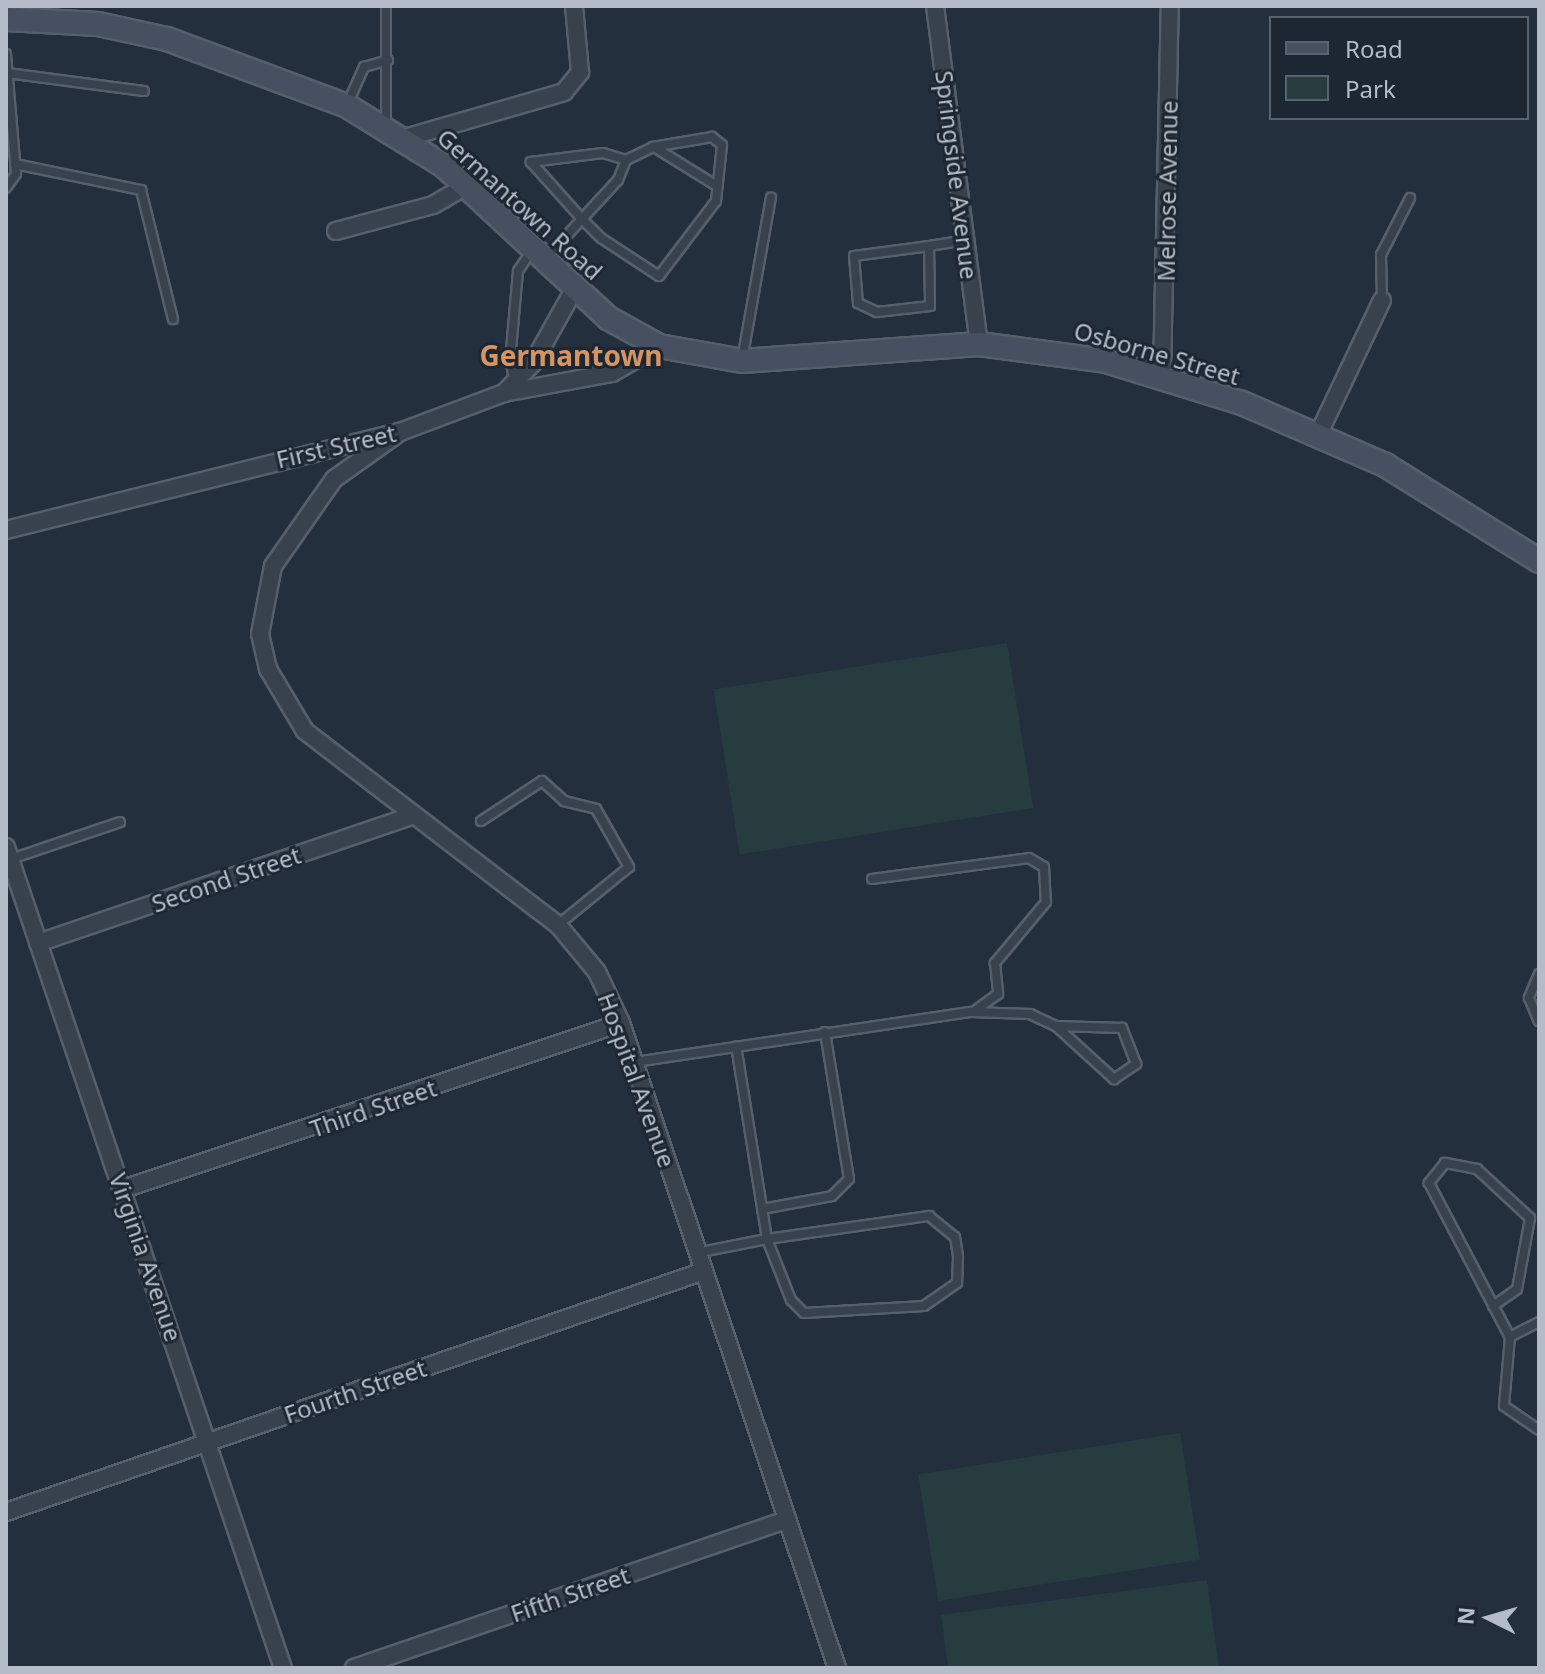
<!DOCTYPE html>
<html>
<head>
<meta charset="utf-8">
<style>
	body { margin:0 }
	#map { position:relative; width:1545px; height:1674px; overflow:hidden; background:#242f3e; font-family:"Noto Sans",sans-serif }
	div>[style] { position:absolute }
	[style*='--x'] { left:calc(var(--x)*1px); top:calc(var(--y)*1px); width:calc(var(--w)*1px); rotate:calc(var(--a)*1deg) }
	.green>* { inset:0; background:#263c3f; transform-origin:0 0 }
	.roads { filter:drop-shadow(2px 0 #565f6c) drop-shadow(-2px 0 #565f6c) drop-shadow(0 2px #565f6c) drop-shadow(0 -2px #565f6c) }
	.lane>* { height:8px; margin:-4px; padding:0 4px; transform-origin:4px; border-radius:4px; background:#38414e }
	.street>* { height:16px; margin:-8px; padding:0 8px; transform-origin:8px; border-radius:8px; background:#38414e }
	.secondary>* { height:22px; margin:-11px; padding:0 11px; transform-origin:11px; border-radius:11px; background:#465061 }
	span { translate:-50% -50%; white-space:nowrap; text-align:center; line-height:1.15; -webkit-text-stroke:6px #1d2633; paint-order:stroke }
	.street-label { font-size:24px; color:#b4bcc9 }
	.quarter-label { font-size:28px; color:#d59563; font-weight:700 }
	.frame { position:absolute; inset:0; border:8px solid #b4bcc9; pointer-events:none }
	.legend { position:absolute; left:1269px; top:16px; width:260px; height:104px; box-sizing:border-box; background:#1d2633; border:2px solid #59626f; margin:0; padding:10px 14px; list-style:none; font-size:24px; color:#b4bcc9 }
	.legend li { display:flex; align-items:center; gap:16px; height:40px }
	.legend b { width:40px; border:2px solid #59626f }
	.north { position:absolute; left:1449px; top:1578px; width:80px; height:80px; -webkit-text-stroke:6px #1d2633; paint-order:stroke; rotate:275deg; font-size:22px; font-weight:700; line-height:32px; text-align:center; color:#b4bcc9 }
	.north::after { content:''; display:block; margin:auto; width:28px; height:36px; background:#b4bcc9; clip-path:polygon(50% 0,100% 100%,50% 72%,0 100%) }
</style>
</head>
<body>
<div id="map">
	<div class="green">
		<i style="left:1007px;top:643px;width:167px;height:297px;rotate:81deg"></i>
		<i style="left:1180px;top:1433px;width:128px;height:265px;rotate:81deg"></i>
		<i style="clip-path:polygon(1207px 1580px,1219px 1668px,948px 1668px,941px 1615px)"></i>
	</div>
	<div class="roads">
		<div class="lane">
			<i style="--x:386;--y:6;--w:120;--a:90"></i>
			<i style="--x:6;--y:54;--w:120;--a:85.2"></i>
			<i style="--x:16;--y:174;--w:17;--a:126"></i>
			<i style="--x:7;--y:73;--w:138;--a:7.5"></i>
			<i style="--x:347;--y:105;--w:42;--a:-65.9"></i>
			<i style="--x:364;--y:67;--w:25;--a:-16"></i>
			<i style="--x:654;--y:147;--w:74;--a:31.8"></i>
			<i style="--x:15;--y:164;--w:129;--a:11.7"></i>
			<i style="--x:141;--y:190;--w:133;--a:76.1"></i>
			<i style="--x:929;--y:246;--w:60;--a:89"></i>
			<i style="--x:930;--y:306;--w:53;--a:173.5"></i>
			<i style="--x:877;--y:312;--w:21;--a:-155"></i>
			<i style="--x:858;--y:303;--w:47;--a:-94.9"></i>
			<i style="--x:854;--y:256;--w:76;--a:-7.6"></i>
			<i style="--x:929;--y:246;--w:36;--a:-9"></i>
			<i style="--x:545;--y:259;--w:54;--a:-47.2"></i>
			<i style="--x:582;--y:219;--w:53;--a:-47.3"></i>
			<i style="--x:618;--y:180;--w:22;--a:-68"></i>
			<i style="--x:626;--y:160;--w:24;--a:-163"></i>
			<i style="--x:603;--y:153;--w:73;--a:172.9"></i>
			<i style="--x:531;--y:162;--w:76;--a:48.2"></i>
			<i style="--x:582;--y:219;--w:27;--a:45"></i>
			<i style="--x:601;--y:238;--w:69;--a:33.2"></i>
			<i style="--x:659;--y:276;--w:94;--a:-52.8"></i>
			<i style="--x:716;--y:201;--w:56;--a:-83.9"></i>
			<i style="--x:722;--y:145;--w:13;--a:-141"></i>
			<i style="--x:712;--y:137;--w:60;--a:170.4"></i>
			<i style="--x:653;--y:147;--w:30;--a:154"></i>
			<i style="--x:1382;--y:300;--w:45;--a:-91.3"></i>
			<i style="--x:1381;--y:255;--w:64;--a:-63"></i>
			<i style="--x:742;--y:360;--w:165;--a:-79.9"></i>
			<i style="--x:515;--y:382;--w:22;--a:-103"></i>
			<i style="--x:510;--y:361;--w:90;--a:-84.9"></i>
			<i style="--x:518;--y:271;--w:27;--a:-56"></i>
			<i style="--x:481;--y:821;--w:73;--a:-33.3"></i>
			<i style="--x:542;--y:781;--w:30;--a:42"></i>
			<i style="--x:564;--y:801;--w:33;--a:14"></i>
			<i style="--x:596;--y:809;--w:67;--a:60.4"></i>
			<i style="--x:629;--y:867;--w:92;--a:140.8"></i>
			<i style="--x:11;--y:859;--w:115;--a:-18.7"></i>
			<i style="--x:872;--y:879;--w:158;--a:-7.6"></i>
			<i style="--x:1029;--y:858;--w:17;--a:31"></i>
			<i style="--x:1044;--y:867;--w:35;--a:87"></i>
			<i style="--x:1046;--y:902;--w:80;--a:129.9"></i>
			<i style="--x:995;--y:963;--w:31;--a:84"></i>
			<i style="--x:998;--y:994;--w:27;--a:144"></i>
			<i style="--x:1539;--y:974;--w:26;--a:113"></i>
			<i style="--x:1529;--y:998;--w:25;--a:67"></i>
			<i style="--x:635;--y:1062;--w:340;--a:-8.5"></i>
			<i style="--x:971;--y:1012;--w:59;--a:1.9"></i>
			<i style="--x:1030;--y:1014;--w:29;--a:25"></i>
			<i style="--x:1056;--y:1026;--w:79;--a:42.4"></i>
			<i style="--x:1114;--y:1079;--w:27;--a:-34"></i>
			<i style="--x:1136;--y:1064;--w:39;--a:-111"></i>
			<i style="--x:1122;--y:1028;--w:66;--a:-178.3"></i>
			<i style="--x:762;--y:1209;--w:71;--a:-10.5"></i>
			<i style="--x:832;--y:1196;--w:24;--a:-45"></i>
			<i style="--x:849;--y:1179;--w:149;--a:-99.3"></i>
			<i style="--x:929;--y:1216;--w:33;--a:39"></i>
			<i style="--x:955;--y:1237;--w:20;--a:81"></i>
			<i style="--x:958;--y:1257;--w:26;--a:92"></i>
			<i style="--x:957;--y:1283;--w:40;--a:145.1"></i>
			<i style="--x:924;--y:1306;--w:120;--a:176.7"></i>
			<i style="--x:804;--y:1313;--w:18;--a:-135"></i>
			<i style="--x:791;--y:1300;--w:66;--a:-111.5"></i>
			<i style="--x:767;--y:1239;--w:164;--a:-8.1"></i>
			<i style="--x:696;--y:1253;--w:72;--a:-11.2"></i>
			<i style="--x:767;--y:1239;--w:195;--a:-99.1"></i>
			<i style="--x:1493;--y:1306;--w:29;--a:-35"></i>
			<i style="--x:1517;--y:1289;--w:72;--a:-79.6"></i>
			<i style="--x:1530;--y:1218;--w:72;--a:-137.2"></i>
			<i style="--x:1477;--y:1169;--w:33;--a:-169"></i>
			<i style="--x:1445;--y:1163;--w:26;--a:129"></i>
			<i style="--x:1429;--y:1183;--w:174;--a:62.3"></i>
			<i style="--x:1539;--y:1322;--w:33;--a:153"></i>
			<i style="--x:1510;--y:1337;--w:69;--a:95"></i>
			<i style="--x:1504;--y:1406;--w:42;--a:34.4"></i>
		</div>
		<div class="street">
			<i style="--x:935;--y:6;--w:341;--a:82.6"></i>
			<i style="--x:405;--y:138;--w:166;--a:-16.1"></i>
			<i style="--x:564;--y:92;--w:26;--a:-51"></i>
			<i style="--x:580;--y:72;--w:66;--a:-95.2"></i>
			<i style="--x:336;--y:231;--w:100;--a:-15"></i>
			<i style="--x:433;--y:205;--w:38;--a:-30"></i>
			<i style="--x:1162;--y:376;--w:370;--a:-88.8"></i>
			<i style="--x:504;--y:393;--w:42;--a:-46"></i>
			<i style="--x:533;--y:363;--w:86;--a:-60.8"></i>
			<i style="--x:400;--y:432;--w:81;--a:144.5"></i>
			<i style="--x:334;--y:479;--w:106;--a:125"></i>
			<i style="--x:273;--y:566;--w:69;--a:100.8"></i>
			<i style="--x:260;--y:634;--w:36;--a:77"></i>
			<i style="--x:268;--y:669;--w:72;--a:59.2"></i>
			<i style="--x:305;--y:731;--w:319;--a:37.5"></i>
			<i style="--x:558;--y:925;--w:61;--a:50.3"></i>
			<i style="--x:597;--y:972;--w:56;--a:64.8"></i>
			<i style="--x:621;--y:1023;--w:680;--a:71.49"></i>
			<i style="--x:1318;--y:435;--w:149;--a:-64.6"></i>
			<i style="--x:6;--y:530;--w:406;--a:-14"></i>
			<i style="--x:400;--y:432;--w:111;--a:-20.6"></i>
			<i style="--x:504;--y:393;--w:110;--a:-10.5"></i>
			<i style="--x:612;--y:373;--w:54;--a:-29.9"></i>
			<i style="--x:6;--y:847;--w:866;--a:71.36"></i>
			<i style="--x:38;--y:943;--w:397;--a:-18.8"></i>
			<i style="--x:123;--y:1189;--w:525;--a:-18.43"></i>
			<i style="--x:6;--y:1512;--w:738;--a:-19.05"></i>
			<i style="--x:354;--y:1668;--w:458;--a:-18.9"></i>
		</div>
		<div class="secondary">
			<i style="--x:6;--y:19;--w:92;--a:3.1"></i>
			<i style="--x:98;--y:24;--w:71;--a:12.3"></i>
			<i style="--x:167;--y:39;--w:192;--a:20.4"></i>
			<i style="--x:347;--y:106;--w:114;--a:31.7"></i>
			<i style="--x:444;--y:166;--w:224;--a:42.8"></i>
			<i style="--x:608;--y:318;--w:58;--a:28.8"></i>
			<i style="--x:659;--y:346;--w:84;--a:10.2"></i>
			<i style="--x:742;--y:361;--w:238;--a:-4.1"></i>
			<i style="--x:979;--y:344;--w:128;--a:7.6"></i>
			<i style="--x:1106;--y:361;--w:142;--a:17.2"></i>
			<i style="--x:1242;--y:403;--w:156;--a:23.4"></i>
			<i style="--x:1385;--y:465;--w:181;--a:31.9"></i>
		</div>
	</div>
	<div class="street-label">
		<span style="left:957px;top:175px;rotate:83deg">Springside Avenue</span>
		<span style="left:1167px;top:191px;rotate:-89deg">Melrose Avenue</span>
		<span style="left:520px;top:204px;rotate:42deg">Germantown Road</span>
		<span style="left:1157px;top:353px;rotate:16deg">Osborne Street</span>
		<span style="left:336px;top:446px;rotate:-13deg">First Street</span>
		<span style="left:226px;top:879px;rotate:-19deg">Second Street</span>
		<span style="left:637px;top:1080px;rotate:70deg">Hospital Avenue</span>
		<span style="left:373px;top:1108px;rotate:-19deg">Third Street</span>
		<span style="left:146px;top:1257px;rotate:71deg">Virginia Avenue</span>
		<span style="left:355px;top:1391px;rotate:-19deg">Fourth Street</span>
		<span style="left:570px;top:1594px;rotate:-19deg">Fifth Street</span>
	</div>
	<div class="quarter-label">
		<span style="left:571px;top:355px">Germantown</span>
	</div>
	<div class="frame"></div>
	<ul class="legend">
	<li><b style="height:10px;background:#465061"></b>Road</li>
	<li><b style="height:22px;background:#263c3f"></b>Park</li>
	</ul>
	<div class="north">N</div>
</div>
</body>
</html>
